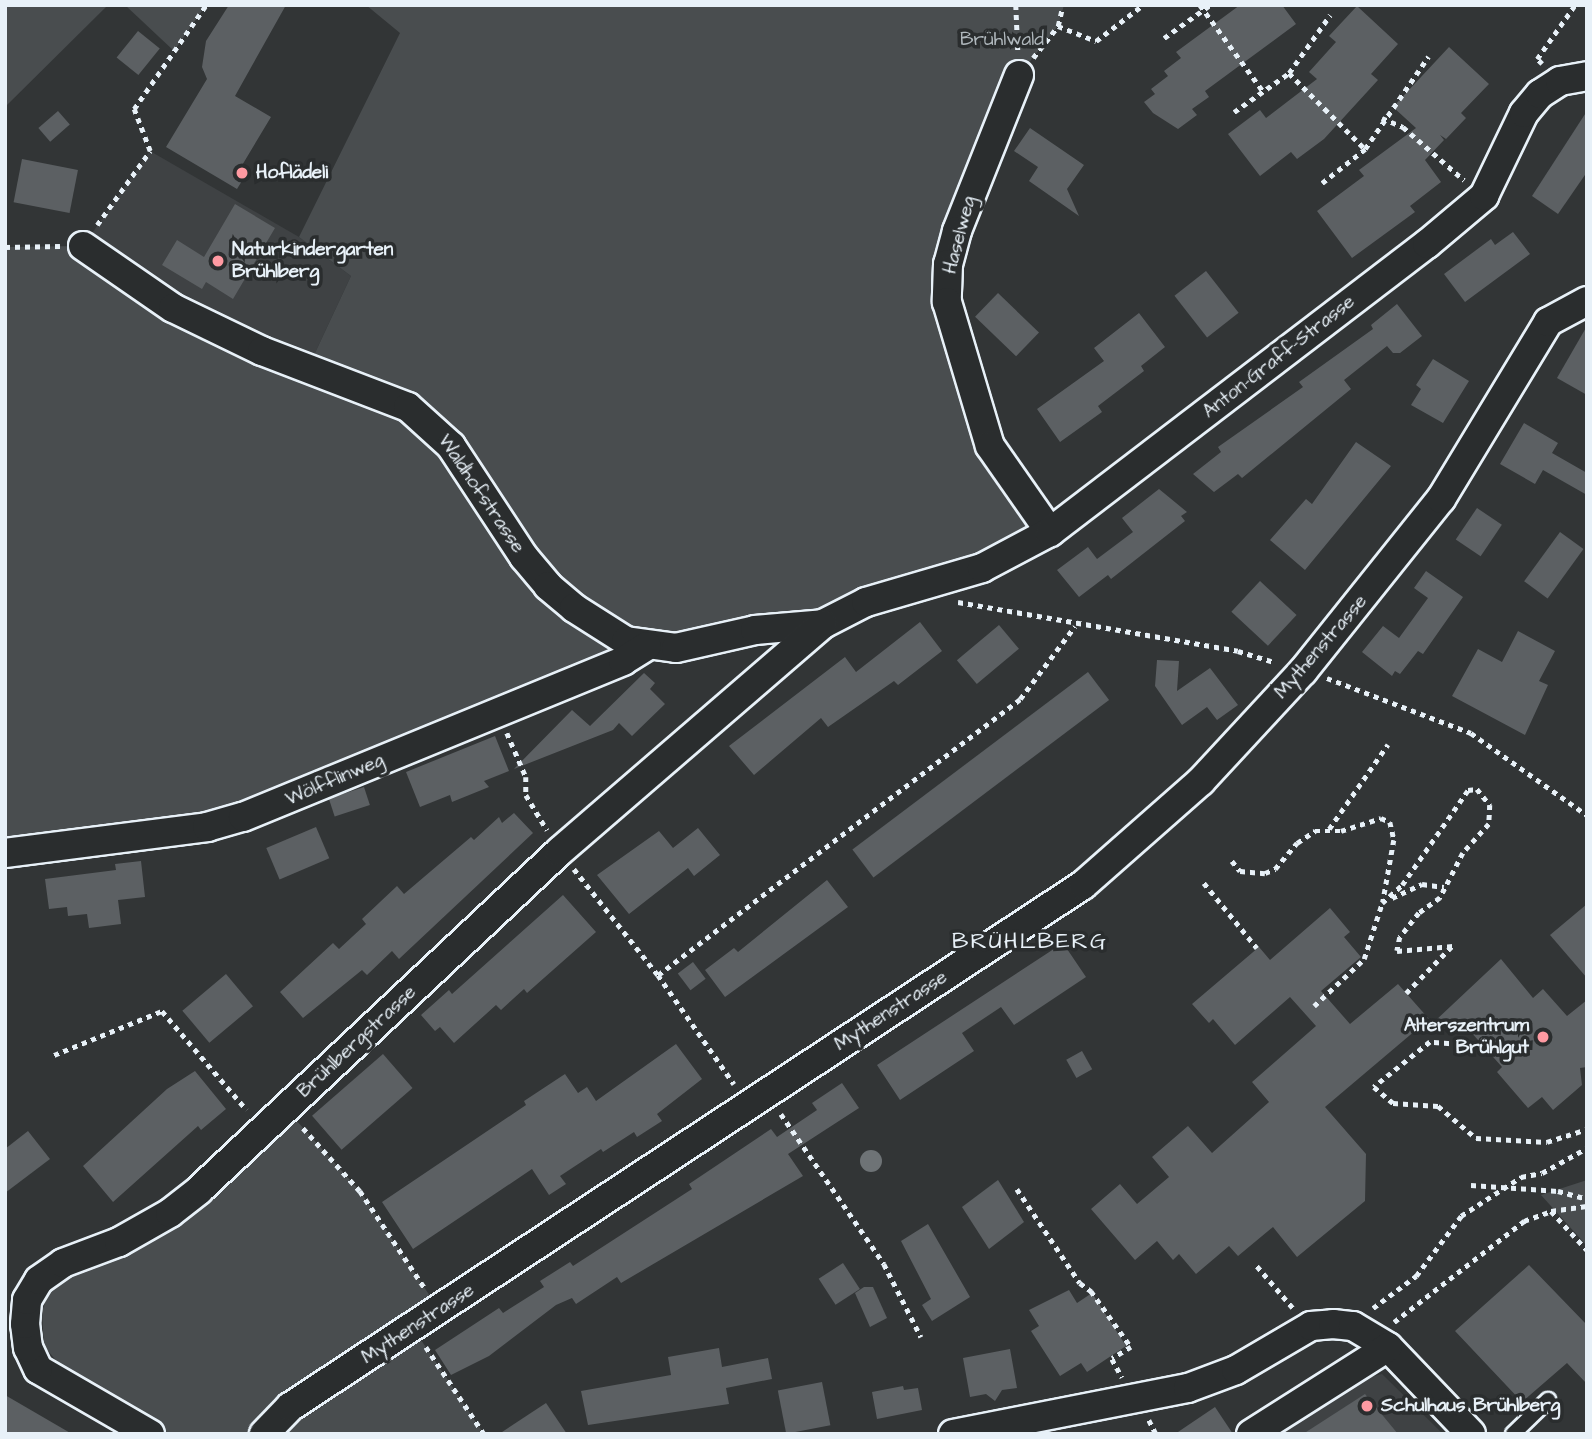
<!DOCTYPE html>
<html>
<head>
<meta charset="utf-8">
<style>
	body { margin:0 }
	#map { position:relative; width:1592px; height:1439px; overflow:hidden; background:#323536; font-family:"Architects Daughter",sans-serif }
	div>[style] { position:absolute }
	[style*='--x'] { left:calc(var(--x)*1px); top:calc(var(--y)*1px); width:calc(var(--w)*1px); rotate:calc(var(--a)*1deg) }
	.built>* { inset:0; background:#3f4244 }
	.green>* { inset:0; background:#494d4f }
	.water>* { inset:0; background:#6e7376 }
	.round { border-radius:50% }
	.building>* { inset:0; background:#5c6063; transform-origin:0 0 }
	.path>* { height:4.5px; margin-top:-2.25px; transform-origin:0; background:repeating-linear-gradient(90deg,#e8f1f8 0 5px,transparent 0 10px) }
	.roads { filter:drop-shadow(2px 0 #e8f1f8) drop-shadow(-2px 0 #e8f1f8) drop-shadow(0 2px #e8f1f8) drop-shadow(0 -2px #e8f1f8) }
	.lane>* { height:14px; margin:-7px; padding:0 7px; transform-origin:7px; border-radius:7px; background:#2a2d2e }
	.street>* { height:28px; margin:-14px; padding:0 14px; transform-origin:14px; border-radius:14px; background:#2a2d2e }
	.dots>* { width:19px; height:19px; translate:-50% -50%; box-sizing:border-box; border:4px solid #2a2d2e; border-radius:50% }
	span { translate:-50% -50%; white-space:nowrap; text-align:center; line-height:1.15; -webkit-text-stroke:7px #2a2d2e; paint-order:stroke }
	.park-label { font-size:19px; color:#b0b8bd }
	.poi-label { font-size:19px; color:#e8f1f8; font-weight:700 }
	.left { translate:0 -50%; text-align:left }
	.right { translate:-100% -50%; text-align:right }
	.street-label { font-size:19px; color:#e8f1f8 }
	.quarter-label { font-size:23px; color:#e8f1f8; letter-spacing:2px }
	.frame { position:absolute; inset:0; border:7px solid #e8f1f8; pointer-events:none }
</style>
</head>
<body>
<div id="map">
	<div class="built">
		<i style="clip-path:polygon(150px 151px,299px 237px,351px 276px,308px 368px,83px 246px)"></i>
		<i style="clip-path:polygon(1382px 1374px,1443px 1434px,1276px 1434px,1363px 1379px)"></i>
	</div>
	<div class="green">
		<i style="clip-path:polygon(5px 5px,108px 5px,5px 107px)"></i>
		<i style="clip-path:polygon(125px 5px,206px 5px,174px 51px)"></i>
		<i style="clip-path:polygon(366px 5px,1064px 5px,1058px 26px,1019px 75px,948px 264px,990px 446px,1050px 532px,982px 568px,676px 648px,279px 804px,5px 853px,5px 247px,83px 246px,308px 368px,351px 276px,299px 237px,400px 33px)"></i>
		<i style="clip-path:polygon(286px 1109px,360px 1191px,440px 1311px,413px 1328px,484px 1434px,167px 1434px,63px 1369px,44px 1346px,42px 1312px,47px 1296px,63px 1278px,129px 1254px,172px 1228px)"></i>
		<i style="clip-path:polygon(1587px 1180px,1587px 1246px,1541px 1195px)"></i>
	</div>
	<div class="water">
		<i class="round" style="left:860px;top:1150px;width:22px;height:22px"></i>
	</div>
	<div class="building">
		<i style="clip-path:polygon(229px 5px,286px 5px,235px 96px,271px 117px,241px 167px,248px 171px,237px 189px,166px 147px,207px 79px,202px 67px,206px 41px)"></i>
		<i style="clip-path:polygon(1240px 5px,1282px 5px,1296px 24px,1205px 91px,1209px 97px,1192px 109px,1197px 115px,1178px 129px,1153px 113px,1144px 102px,1155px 94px,1151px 89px,1168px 76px,1164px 71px,1181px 58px,1176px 52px)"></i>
		<i style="clip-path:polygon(1357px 6px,1398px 44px,1371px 74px,1378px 80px,1324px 139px,1297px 159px,1291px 152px,1260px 176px,1228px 134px,1260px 110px,1266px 118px,1317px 79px,1309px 72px,1336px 42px,1329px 36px)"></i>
		<i style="left:138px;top:31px;width:28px;height:34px;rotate:39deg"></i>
		<i style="clip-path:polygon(1449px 47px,1489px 84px,1461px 113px,1466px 118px,1446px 139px,1440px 135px,1444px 140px,1425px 160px,1441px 182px,1410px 206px,1415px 212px,1352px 258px,1317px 211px,1364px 176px,1359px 170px,1416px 128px,1393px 107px)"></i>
		<i style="left:58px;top:111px;width:18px;height:26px;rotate:49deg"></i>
		<i style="clip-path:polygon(1587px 111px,1587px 172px,1558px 214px,1532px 196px)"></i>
		<i style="clip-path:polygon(1030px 128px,1084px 165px,1067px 189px,1079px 216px,1029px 181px,1038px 167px,1014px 151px)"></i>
		<i style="left:22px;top:159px;width:57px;height:44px;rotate:11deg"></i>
		<i style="clip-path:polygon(235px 204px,275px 228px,233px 299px,206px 282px,202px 289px,162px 265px,177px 240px,204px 257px)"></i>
		<i style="clip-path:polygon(1513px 232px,1530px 254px,1465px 302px,1444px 274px,1491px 239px,1495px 245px)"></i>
		<i style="left:1206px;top:271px;width:53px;height:40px;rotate:52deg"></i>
		<i style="left:998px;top:293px;width:57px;height:33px;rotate:44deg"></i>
		<i style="clip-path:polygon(1397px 304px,1422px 336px,1400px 353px,1393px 353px,1387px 346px,1344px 380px,1351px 389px,1242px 478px,1238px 474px,1214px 492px,1193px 474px,1221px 452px,1218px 447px,1303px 387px,1299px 382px,1373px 329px,1371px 325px)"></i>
		<i style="clip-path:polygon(1139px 313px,1165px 347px,1141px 366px,1144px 371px,1098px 406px,1102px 412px,1060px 442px,1037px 409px,1104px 361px,1094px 348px)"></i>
		<i style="clip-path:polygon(1587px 326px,1587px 395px,1557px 378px)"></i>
		<i style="clip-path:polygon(1433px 359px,1469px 381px,1443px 423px,1411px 405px,1421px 389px,1416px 385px)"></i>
		<i style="clip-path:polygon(1524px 423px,1558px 443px,1552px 453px,1587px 473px,1587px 495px,1543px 470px,1535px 484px,1500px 464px)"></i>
		<i style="clip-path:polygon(1356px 442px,1391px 466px,1305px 570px,1270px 540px,1306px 499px,1312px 504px)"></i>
		<i style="clip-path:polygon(1159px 489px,1187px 512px,1181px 516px,1185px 521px,1111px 579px,1108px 575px,1079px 597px,1057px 570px,1088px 547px,1097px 559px,1133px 532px,1122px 518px)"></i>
		<i style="left:1477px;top:508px;width:30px;height:38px;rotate:34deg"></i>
		<i style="left:1560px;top:532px;width:29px;height:61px;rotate:36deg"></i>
		<i style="clip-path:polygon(1426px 571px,1463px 597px,1423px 654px,1418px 651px,1400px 674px,1395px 671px,1392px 676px,1362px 652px,1383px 626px,1399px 638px,1428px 598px,1414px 588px)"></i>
		<i style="left:1260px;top:581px;width:50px;height:42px;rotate:43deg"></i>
		<i style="clip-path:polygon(920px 622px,942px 651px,898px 685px,894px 681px,828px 727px,821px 718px,754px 775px,729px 746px,845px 657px,856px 672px)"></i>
		<i style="left:999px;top:625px;width:31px;height:55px;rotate:50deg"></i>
		<i style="clip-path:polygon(1518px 631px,1555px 651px,1539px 681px,1548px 685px,1525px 735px,1452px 696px,1478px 649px,1502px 662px)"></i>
		<i style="clip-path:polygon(1157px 660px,1179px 661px,1177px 691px,1210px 668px,1238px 705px,1217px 720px,1207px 707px,1182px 725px,1155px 686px)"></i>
		<i style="left:1088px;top:672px;width:35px;height:295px;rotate:53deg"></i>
		<i style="clip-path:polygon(644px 673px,655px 683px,650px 689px,665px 704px,632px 736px,619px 723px,613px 730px,514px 769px,572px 710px,590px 726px)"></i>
		<i style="clip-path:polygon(495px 736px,509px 771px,484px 781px,489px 787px,452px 802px,450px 795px,420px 807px,406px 772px)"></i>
		<i style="left:364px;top:787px;width:19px;height:37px;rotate:72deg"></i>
		<i style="clip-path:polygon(514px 813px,533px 833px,399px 959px,392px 951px,367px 975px,362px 970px,303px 1018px,280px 992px,333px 943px,339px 949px,366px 924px,362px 919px,397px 886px,404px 894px,471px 837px,474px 840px,499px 817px,502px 823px)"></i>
		<i style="left:316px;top:827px;width:34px;height:54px;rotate:67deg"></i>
		<i style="clip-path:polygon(698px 828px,720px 855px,694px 876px,688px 868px,629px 914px,597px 875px,659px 831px,673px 848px)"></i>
		<i style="clip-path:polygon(141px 861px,145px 897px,118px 900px,121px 924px,89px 928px,87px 914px,68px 916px,67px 907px,49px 909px,45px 879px,116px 870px,115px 864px)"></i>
		<i style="clip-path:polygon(827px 880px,848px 907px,725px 997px,705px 970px,734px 948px,738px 952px)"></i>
		<i style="clip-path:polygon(563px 895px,596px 932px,527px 993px,524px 989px,501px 1010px,496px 1005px,454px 1043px,440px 1027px,435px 1031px,421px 1015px,449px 990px,452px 994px)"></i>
		<i style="clip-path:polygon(1587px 904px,1587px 978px,1550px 935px)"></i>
		<i style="clip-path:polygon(1330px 908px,1350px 932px,1344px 937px,1361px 957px,1321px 991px,1350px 1024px,1398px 984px,1429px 1019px,1325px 1107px,1366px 1154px,1365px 1201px,1297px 1257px,1273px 1227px,1238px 1256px,1229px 1246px,1196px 1274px,1179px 1254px,1173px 1260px,1157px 1241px,1135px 1260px,1091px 1209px,1120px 1184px,1137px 1204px,1169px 1177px,1152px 1157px,1188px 1126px,1212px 1153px,1269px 1102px,1252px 1082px,1316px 1026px,1290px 997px,1235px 1045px,1213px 1019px,1209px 1023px,1192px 1004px,1259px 947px,1270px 960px)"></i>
		<i style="clip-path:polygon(1063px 943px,1086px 977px,1014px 1025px,1001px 1007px,962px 1033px,974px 1051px,900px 1100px,877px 1065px)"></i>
		<i style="clip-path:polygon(1501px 959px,1533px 998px,1543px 989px,1567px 1016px,1587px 1000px,1587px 1067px,1580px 1068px,1582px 1085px,1553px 1110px,1542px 1097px,1528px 1108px,1497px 1072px,1502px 1067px,1462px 1022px,1435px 1021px)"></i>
		<i style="left:693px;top:962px;width:21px;height:19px;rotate:53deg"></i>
		<i style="left:226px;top:974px;width:42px;height:57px;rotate:50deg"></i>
		<i style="clip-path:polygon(676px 1044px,702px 1079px,657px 1114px,662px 1121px,637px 1137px,634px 1132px,603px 1152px,601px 1149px,560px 1176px,566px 1184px,549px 1195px,532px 1169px,413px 1249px,382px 1202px,526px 1105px,524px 1101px,565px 1074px,578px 1093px,587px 1087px,596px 1101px)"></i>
		<i style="left:1082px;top:1051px;width:21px;height:18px;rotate:61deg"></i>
		<i style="left:383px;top:1054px;width:45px;height:94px;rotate:49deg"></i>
		<i style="clip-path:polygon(195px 1071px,226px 1109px,201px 1130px,198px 1126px,113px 1202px,83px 1166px,167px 1089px)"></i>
		<i style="clip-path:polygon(842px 1083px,859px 1108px,788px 1154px,803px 1176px,621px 1283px,617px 1277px,576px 1304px,572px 1298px,556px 1305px,489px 1356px,451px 1375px,435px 1350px,499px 1308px,503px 1313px,544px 1287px,540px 1281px,570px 1262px,573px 1266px,692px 1189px,689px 1184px,771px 1129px,777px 1137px,817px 1110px,812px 1103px)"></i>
		<i style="clip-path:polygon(28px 1131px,50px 1159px,5px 1193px,5px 1149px)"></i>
		<i style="clip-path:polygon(998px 1180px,1024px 1222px,989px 1249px,962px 1207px)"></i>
		<i style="clip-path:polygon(928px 1224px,970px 1297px,932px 1321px,922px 1305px,931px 1299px,901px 1241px)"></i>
		<i style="left:843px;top:1263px;width:31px;height:29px;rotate:57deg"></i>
		<i style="clip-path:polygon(1529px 1265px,1587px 1325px,1587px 1384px,1567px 1363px,1522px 1402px,1455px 1331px)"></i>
		<i style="clip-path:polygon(864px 1287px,873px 1287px,887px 1318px,870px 1327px,855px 1293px)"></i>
		<i style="clip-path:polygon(1069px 1290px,1077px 1303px,1092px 1293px,1126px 1346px,1087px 1372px,1081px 1363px,1060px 1376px,1031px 1331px,1039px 1326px,1029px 1310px)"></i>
		<i style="clip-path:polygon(719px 1348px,722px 1367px,768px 1358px,772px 1379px,726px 1388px,729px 1404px,588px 1425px,581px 1391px,671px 1375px,668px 1357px)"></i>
		<i style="clip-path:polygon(1010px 1349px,1017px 1388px,1002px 1390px,995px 1401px,986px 1394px,970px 1397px,963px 1358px)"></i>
		<i style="left:822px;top:1382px;width:44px;height:45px;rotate:79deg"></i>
		<i style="clip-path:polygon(903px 1386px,904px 1390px,918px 1388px,922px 1410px,877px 1419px,872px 1392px)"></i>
		<i style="clip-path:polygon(1365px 1394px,1398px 1434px,1303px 1434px)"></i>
		<i style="clip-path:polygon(5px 1395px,72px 1434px,5px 1434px)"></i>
		<i style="clip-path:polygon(546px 1403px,567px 1434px,499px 1434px)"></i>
		<i style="clip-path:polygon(1215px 1407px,1233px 1434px,1175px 1434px)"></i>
	</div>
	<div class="path">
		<i style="--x:1016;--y:5;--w:45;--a:87.5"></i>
		<i style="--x:1200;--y:5;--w:107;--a:53.8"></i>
		<i style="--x:1058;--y:26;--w:22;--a:-77"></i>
		<i style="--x:1164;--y:38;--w:57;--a:-35.7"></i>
		<i style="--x:1033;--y:58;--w:41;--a:-52"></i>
		<i style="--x:1058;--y:26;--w:41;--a:21.5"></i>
		<i style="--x:1096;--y:41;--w:59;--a:-37.5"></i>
		<i style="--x:1542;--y:64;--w:7;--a:-135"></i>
		<i style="--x:1537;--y:59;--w:66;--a:-54.9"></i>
		<i style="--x:1289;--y:73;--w:107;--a:45"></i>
		<i style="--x:1234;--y:112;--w:67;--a:-35.3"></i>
		<i style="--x:1289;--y:73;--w:71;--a:-54.7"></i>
		<i style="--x:1382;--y:118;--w:23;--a:23"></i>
		<i style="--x:1403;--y:127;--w:81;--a:41"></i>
		<i style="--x:1322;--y:183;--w:55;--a:-38.3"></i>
		<i style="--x:1365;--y:149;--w:112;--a:-55.6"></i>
		<i style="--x:97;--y:225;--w:91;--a:-54.4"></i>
		<i style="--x:150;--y:151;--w:45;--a:-110.9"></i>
		<i style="--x:134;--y:109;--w:126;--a:-55.3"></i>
		<i style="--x:5;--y:247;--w:55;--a:-1"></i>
		<i style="--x:958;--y:602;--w:284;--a:9.9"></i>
		<i style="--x:1238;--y:651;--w:39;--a:17"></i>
		<i style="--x:1327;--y:678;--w:154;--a:20.9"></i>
		<i style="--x:1471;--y:733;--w:142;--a:35.3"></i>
		<i style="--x:507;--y:733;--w:48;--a:66.6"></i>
		<i style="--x:526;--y:777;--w:18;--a:90"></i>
		<i style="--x:526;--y:795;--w:41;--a:59"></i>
		<i style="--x:1329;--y:829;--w:103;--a:-55.2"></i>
		<i style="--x:1232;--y:861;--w:13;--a:51"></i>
		<i style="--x:1240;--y:871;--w:25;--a:5"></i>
		<i style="--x:1265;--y:873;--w:11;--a:-22"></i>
		<i style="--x:1275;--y:869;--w:34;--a:-50"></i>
		<i style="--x:1297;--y:843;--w:22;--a:-34"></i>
		<i style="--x:1315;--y:831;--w:26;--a:0"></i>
		<i style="--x:1341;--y:831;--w:42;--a:-18"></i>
		<i style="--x:1381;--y:818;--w:10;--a:24"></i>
		<i style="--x:1390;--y:822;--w:18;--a:77"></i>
		<i style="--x:1394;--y:840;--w:63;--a:100.1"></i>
		<i style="--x:574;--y:869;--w:135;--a:51.6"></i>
		<i style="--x:658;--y:975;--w:133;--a:55.1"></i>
		<i style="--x:1204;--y:883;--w:84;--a:50.8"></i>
		<i style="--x:1392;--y:898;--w:33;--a:-25"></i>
		<i style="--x:1422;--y:884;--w:22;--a:8"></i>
		<i style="--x:658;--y:975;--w:455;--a:-37.3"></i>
		<i style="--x:1020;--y:699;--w:91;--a:-53"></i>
		<i style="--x:1406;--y:993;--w:66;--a:-45.6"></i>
		<i style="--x:1314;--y:1006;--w:69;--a:-43.2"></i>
		<i style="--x:1364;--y:959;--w:59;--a:-72.2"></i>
		<i style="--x:1382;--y:903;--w:27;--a:-42"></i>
		<i style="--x:1402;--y:885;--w:116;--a:-55.2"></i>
		<i style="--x:1468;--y:790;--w:9;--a:-6"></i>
		<i style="--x:1477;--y:789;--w:21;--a:51"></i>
		<i style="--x:1490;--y:805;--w:19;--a:93"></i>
		<i style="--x:1489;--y:824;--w:39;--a:132"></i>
		<i style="--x:1463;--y:853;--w:51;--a:117.1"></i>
		<i style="--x:1440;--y:898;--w:26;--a:144"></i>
		<i style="--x:1419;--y:913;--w:31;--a:128"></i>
		<i style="--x:1400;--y:937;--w:14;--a:102"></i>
		<i style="--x:1397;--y:951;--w:56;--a:-5.1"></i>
		<i style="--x:1469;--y:1045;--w:39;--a:-176"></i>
		<i style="--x:1430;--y:1042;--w:72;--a:141.2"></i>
		<i style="--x:1374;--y:1087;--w:25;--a:40"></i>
		<i style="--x:1393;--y:1103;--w:45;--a:3.8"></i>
		<i style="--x:1438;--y:1106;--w:50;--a:40.1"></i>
		<i style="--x:1476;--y:1138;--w:71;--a:3.2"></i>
		<i style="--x:1547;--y:1142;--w:42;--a:-18"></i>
		<i style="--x:54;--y:1055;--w:117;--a:-22.2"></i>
		<i style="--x:162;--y:1011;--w:130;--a:49.4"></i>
		<i style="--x:781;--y:1114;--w:182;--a:55.5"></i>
		<i style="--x:884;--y:1264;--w:82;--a:63.1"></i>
		<i style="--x:303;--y:1128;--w:85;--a:47.9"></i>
		<i style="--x:360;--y:1191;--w:119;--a:56.3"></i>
		<i style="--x:1471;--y:1185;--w:87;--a:3.9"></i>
		<i style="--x:1558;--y:1191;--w:30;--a:15"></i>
		<i style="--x:1017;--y:1189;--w:113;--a:56.2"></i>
		<i style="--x:1080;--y:1283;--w:14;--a:36"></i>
		<i style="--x:1091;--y:1291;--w:69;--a:54.5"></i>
		<i style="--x:1131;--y:1347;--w:22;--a:148"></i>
		<i style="--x:1112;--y:1359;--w:21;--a:61"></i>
		<i style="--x:1551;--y:1211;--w:53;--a:47.3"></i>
		<i style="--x:1257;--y:1266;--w:55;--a:49.4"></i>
		<i style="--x:1373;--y:1308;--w:54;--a:-36.7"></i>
		<i style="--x:1416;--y:1276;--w:75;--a:-53.1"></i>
		<i style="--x:1461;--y:1216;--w:72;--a:-33"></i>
		<i style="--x:1521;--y:1177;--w:21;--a:-11"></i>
		<i style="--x:1542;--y:1173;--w:51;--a:-29.1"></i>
		<i style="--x:1394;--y:1322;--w:165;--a:-37.8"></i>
		<i style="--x:1524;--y:1221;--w:29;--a:-20"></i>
		<i style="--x:1551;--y:1211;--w:36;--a:-8"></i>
		<i style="--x:426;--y:1347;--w:105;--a:56.3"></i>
		<i style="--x:1149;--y:1420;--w:16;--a:63"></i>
	</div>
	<div class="roads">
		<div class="lane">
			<i style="--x:1513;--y:1434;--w:49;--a:-44.2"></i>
		</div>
		<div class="street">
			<i style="--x:1019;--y:75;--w:168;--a:111.7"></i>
			<i style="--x:957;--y:231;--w:34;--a:105"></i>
			<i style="--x:948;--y:264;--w:38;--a:92"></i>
			<i style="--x:947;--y:302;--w:150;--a:73.4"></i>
			<i style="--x:990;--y:446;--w:105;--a:55.1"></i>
			<i style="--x:83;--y:246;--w:109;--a:34.6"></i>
			<i style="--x:173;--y:308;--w:99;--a:25.8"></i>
			<i style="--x:262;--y:351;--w:156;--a:21"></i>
			<i style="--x:408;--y:407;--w:58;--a:42.2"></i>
			<i style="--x:451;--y:446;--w:133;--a:56.7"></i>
			<i style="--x:524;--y:557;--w:38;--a:50"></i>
			<i style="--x:548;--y:586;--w:34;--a:40"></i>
			<i style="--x:574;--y:608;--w:62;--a:32.4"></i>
			<i style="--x:626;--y:641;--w:50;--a:8"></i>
			<i style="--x:676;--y:648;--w:81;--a:-12.8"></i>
			<i style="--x:755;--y:630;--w:68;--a:-5"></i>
			<i style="--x:823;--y:624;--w:48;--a:-27.1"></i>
			<i style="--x:866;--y:602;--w:121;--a:-16.3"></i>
			<i style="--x:982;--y:568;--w:77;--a:-27.9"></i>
			<i style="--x:1050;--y:532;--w:474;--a:-37.4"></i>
			<i style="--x:1427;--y:244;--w:75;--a:-40.1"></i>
			<i style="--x:1484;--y:196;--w:92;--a:-64.3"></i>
			<i style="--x:1524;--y:113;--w:25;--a:-50"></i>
			<i style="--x:1540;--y:94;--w:24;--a:-33"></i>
			<i style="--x:1560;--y:81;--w:27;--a:-10"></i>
			<i style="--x:5;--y:853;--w:204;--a:-7.3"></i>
			<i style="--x:207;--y:827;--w:37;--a:-16"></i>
			<i style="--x:243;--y:817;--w:411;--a:-22.3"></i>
			<i style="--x:623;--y:661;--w:28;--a:-32"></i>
			<i style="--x:150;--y:1434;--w:129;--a:-149.9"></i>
			<i style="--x:38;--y:1369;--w:23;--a:-115"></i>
			<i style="--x:28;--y:1348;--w:24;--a:-97"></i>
			<i style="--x:25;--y:1324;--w:24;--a:-85"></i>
			<i style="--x:27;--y:1300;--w:23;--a:-59"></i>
			<i style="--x:39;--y:1280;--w:29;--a:-35"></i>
			<i style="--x:63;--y:1263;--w:60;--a:-20.6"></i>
			<i style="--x:119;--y:1242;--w:59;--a:-29.6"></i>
			<i style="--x:170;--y:1213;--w:37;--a:-38"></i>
			<i style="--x:199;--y:1190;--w:495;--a:-43.2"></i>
			<i style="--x:560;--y:851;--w:347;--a:-40.8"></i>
			<i style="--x:264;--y:1434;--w:37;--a:-46"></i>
			<i style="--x:290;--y:1407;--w:949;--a:-33.36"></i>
			<i style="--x:1083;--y:885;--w:157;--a:-41.4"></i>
			<i style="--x:1201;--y:781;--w:150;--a:-47.2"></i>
			<i style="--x:1303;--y:671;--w:221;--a:-51.3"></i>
			<i style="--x:1441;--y:499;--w:207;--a:-58.8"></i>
			<i style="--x:1548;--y:322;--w:44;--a:-28.3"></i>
			<i style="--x:953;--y:1434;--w:239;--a:-11.1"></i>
			<i style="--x:1188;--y:1388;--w:51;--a:-20.6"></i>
			<i style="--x:1236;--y:1370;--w:87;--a:-30.4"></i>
			<i style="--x:1311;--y:1326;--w:22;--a:-5"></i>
			<i style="--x:1333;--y:1324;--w:20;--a:6"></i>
			<i style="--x:1353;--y:1326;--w:41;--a:31"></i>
			<i style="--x:1388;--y:1347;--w:120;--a:46.3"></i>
			<i style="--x:1251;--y:1434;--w:162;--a:-32.4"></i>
		</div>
	</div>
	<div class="dots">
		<i style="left:242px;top:173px;background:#ff9aa2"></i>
		<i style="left:218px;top:261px;background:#ff9aa2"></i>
		<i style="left:1543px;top:1037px;background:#ff9aa2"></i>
		<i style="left:1367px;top:1406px;background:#ff9aa2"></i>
	</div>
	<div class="park-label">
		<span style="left:1002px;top:40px">Brühlwald</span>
	</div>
	<div class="poi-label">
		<span class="left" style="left:256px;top:173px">Hoflädeli</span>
		<span class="left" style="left:232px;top:261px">Naturkindergarten<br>Brühlberg</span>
		<span class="right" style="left:1529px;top:1037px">Alterszentrum<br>Brühlgut</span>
		<span class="left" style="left:1381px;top:1406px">Schulhaus Brühlberg</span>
	</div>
	<div class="street-label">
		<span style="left:960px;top:235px;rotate:-75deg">Haselweg</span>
		<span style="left:1279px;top:357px;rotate:-38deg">Anton-Graff-Strasse</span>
		<span style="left:481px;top:494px;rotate:56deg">Waldhofstrasse</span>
		<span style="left:1321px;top:647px;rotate:-49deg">Mythenstrasse</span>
		<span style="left:335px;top:780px;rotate:-23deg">Wölfflinweg</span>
		<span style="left:891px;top:1011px;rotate:-33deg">Mythenstrasse</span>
		<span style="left:357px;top:1042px;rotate:-43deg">Brühlbergstrasse</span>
		<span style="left:418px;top:1324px;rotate:-33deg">Mythenstrasse</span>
	</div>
	<div class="quarter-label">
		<span style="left:1030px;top:941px">BRÜHLBERG</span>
	</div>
	<div class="frame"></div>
</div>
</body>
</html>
